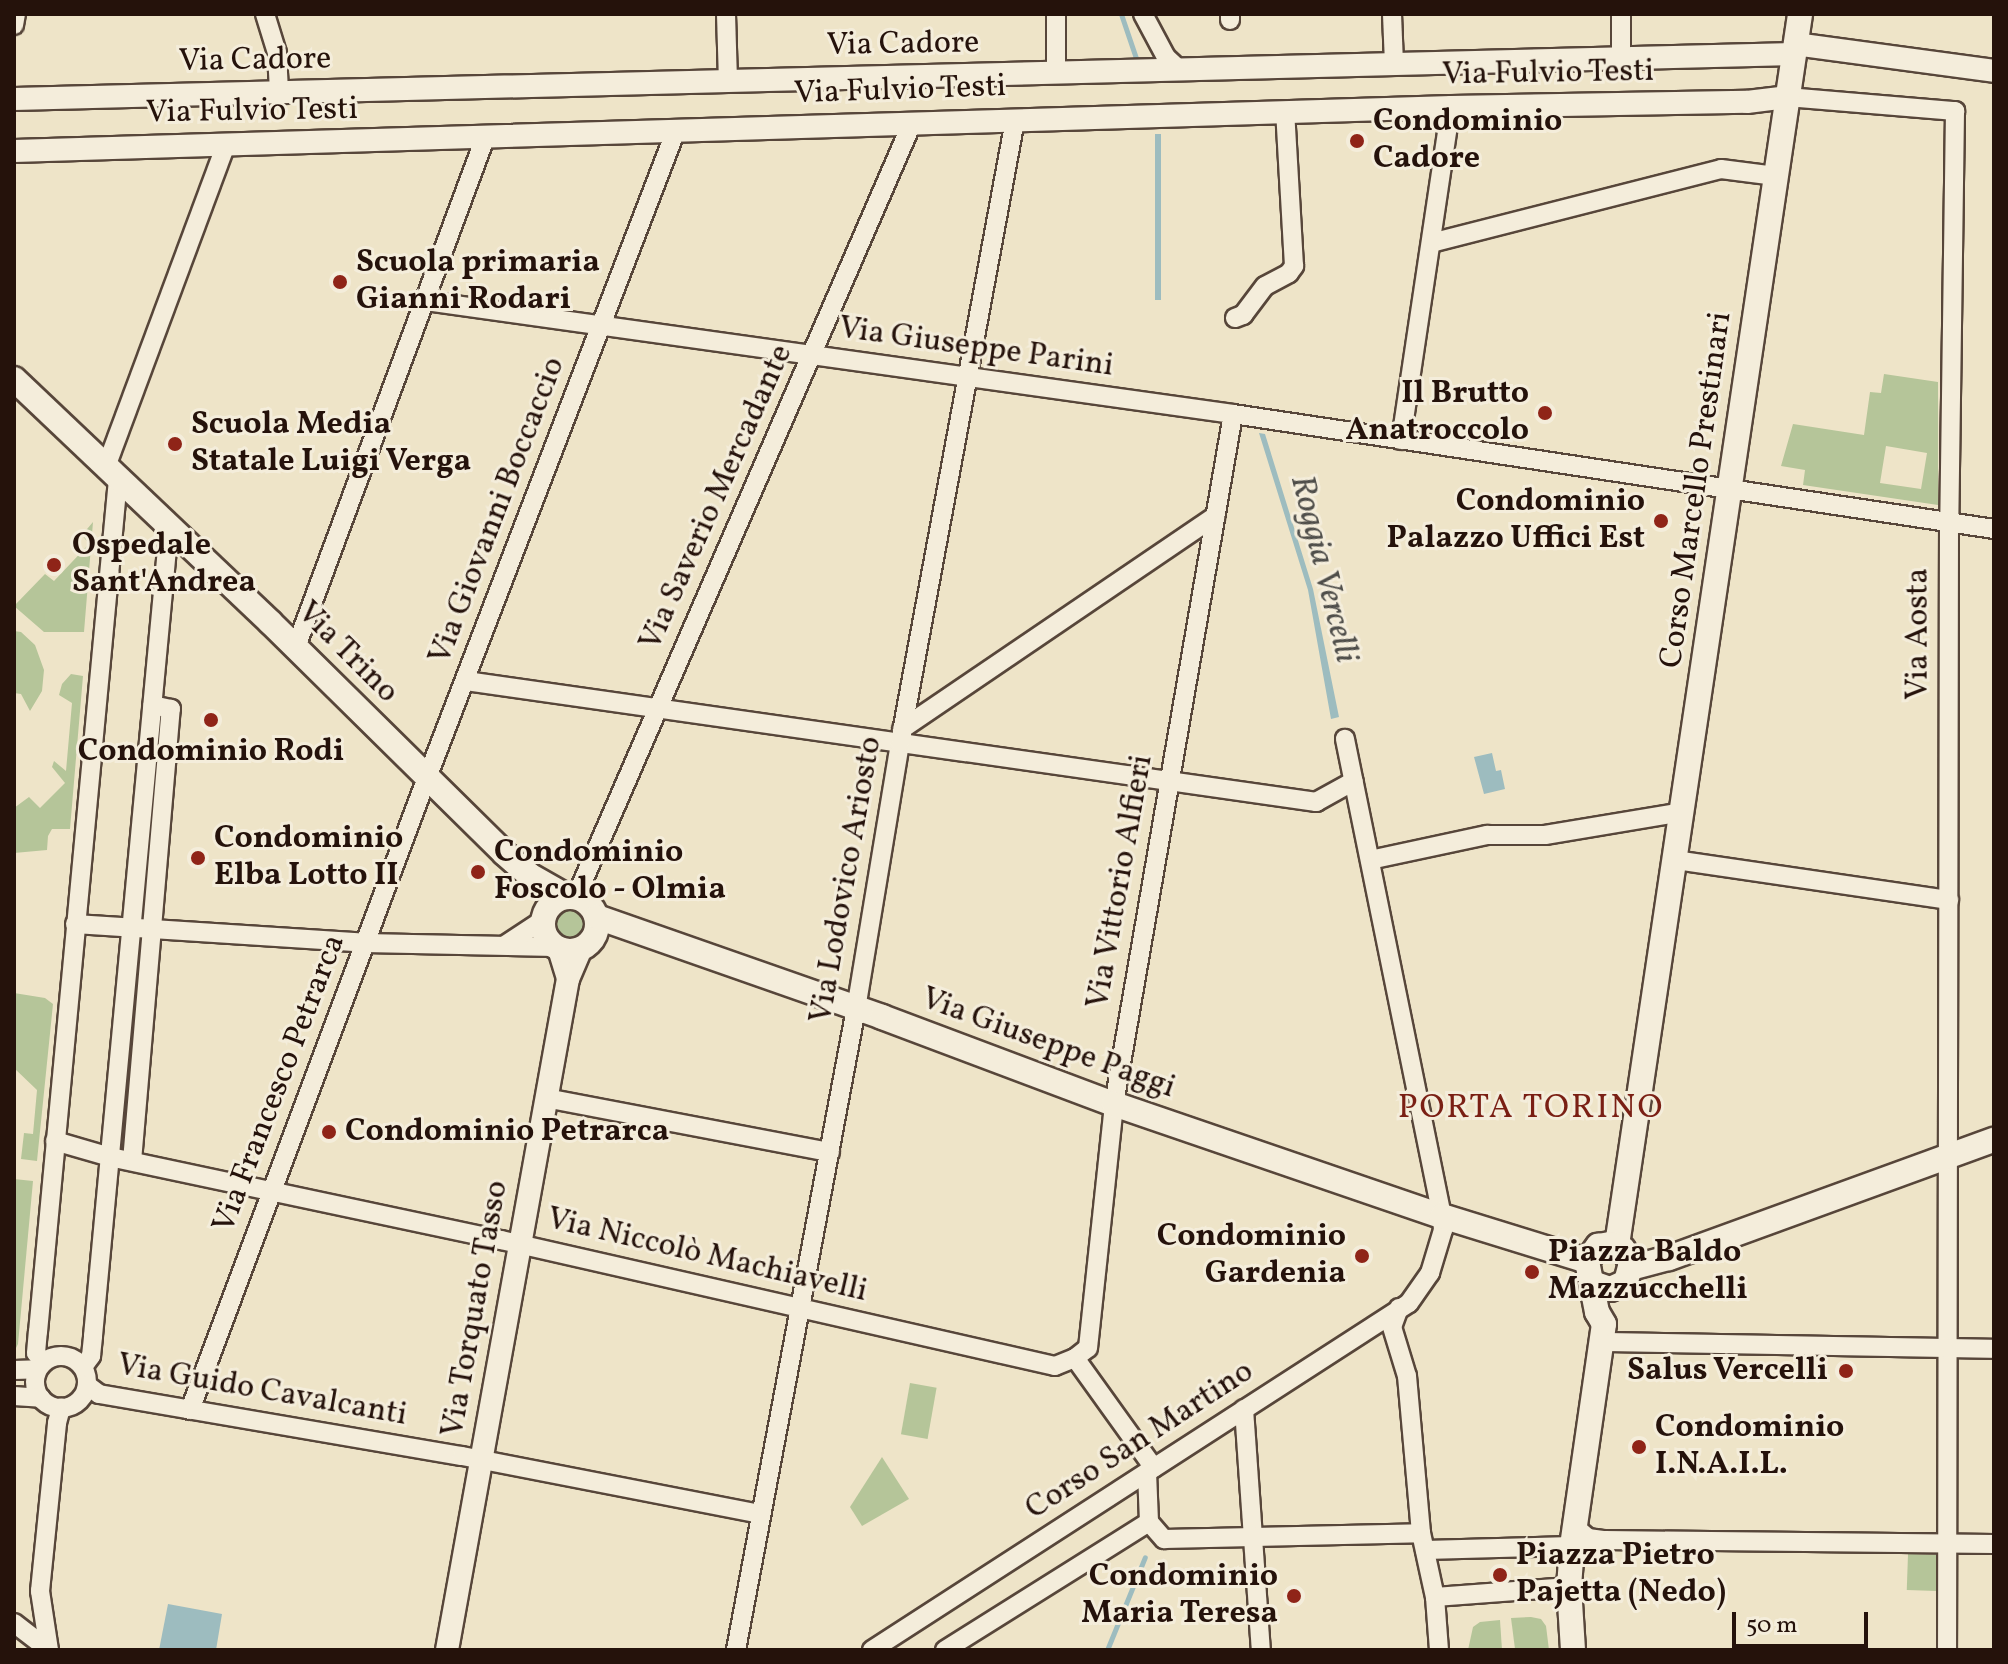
<!DOCTYPE html>
<html>
<head>
<meta charset="utf-8">
<style>
	body { margin:0 }
	#map { position:relative; width:2008px; height:1664px; overflow:hidden; background:#eee4c8; font-family:Vollkorn,serif }
	div>[style] { position:absolute }
	[style*='--x'] { left:calc(var(--x)*1px); top:calc(var(--y)*1px); width:calc(var(--w)*1px); rotate:calc(var(--a)*1deg) }
	.green>* { inset:0; background:#b5c599; transform-origin:0 0 }
	.round { border-radius:50% }
	.water>* { inset:0; background:#9dbcbf; transform-origin:0 0 }
	.stream>* { height:5px; margin:-2.5px; padding:0 2.5px; transform-origin:2.5px; border-radius:2.5px; background:#9dbcbf }
	.roads { filter:drop-shadow(2px 0 #57463a) drop-shadow(-2px 0 #57463a) drop-shadow(0 2px #57463a) drop-shadow(0 -2px #57463a) }
	.minor>* { height:18px; margin:-9px; padding:0 9px; transform-origin:9px; border-radius:9px; background:#f4eddb }
	.minor>.ring { margin:-9px; padding:0; box-sizing:content-box; background:none; border:18px solid #f4eddb; border-radius:50% }
	.tertiary>* { height:22px; margin:-11px; padding:0 11px; transform-origin:11px; border-radius:11px; background:#f4eddb }
	.secondary>* { height:24px; margin:-12px; padding:0 12px; transform-origin:12px; border-radius:12px; background:#f4eddb }
	.secondary>.ring { margin:-12px; padding:0; box-sizing:content-box; background:none; border:24px solid #f4eddb; border-radius:50% }
	.dots>* { width:22px; height:22px; translate:-50% -50%; box-sizing:border-box; border:4px solid #f4eddb; border-radius:50% }
	span { translate:-50% -50%; white-space:nowrap; text-align:center; line-height:1.15; -webkit-text-stroke:6px #f4eddb; paint-order:stroke }
	.street-label { font-size:32px; color:#25120b }
	.poi-label { font-size:32px; color:#25120b; font-weight:700 }
	.left { translate:0 -50%; text-align:left }
	.right { translate:-100% -50%; text-align:right }
	.water-label { font-size:34px; color:#4f4e4a; font-style:italic }
	.neighbourhood-label { font-size:34px; color:#7a1f14; letter-spacing:2px }
	.frame { position:absolute; inset:0; border:16px solid #25120b; pointer-events:none }
	.scale { position:absolute; left:1732px; top:1612px; width:136px; height:36px; box-sizing:border-box; border:4px solid #25120b; border-top:0; padding-left:10px; font-size:24px; line-height:28px; white-space:nowrap; color:#25120b; -webkit-text-stroke:6px #f4eddb; paint-order:stroke }
</style>
</head>
<body>
<div id="map">
	<div class="green">
		<i style="clip-path:polygon(evenodd,1884px 374px,1938px 382px,1938px 505px,1803px 485px,1805px 470px,1781px 466px,1793px 424px,1864px 435px,1870px 392px,1881px 393px,1884px 374px,1886px 446px,1927px 453px,1921px 489px,1880px 483px,1886px 446px)"></i>
		<i style="clip-path:polygon(93px 522px,84px 632px,44px 632px,14px 606px,45px 574px,54px 581px,89px 544px,82px 535px)"></i>
		<i style="clip-path:polygon(14px 631px,21px 632px,35px 645px,44px 670px,42px 691px,30px 711px,21px 694px,14px 693px)"></i>
		<i style="clip-path:polygon(71px 674px,83px 676px,70px 829px,52px 829px,48px 836px,47px 850px,14px 853px,14px 808px,29px 797px,40px 808px,65px 783px,52px 767px,54px 761px,66px 771px,72px 703px,59px 695px,62px 684px)"></i>
		<i class="round" style="left:554px;top:907px;width:34px;height:34px"></i>
		<i style="clip-path:polygon(14px 993px,45px 998px,53px 1004px,37px 1161px,21px 1159px,24px 1133px,33px 1134px,37px 1090px,14px 1068px)"></i>
		<i style="clip-path:polygon(14px 1179px,33px 1181px,18px 1344px,14px 1352px)"></i>
		<i style="left:910px;top:1383px;width:27px;height:52px;rotate:10deg"></i>
		<i style="clip-path:polygon(882px 1457px,909px 1499px,862px 1526px,850px 1507px)"></i>
		<i style="left:1938px;top:1555px;width:36px;height:30px;rotate:92deg"></i>
		<i style="clip-path:polygon(1531px 1617px,1541px 1619px,1546px 1626px,1549px 1650px,1515px 1649px,1511px 1618px)"></i>
		<i style="clip-path:polygon(1500px 1620px,1502px 1650px,1468px 1650px,1473px 1627px,1480px 1622px)"></i>
	</div>
	<div class="water">
		<i style="left:1155px;top:134px;width:6px;height:166px"></i>
		<i style="clip-path:polygon(1259px 433px,1265px 434px,1313px 589px,1339px 717px,1331px 719px,1308px 590px)"></i>
		<i style="clip-path:polygon(1492px 753px,1496px 771px,1501px 770px,1505px 789px,1484px 794px,1474px 757px)"></i>
		<i style="clip-path:polygon(168px 1604px,222px 1614px,216px 1650px,159px 1650px)"></i>
	</div>
	<div class="stream">
		<i style="--x:1121;--y:14;--w:50;--a:71.2"></i>
		<i style="--x:1107;--y:1650;--w:100;--a:-67.8"></i>
	</div>
	<div class="roads">
		<div class="minor">
			<i style="--x:265;--y:14;--w:41;--a:72.9"></i>
			<i style="--x:277;--y:53;--w:39;--a:87"></i>
			<i style="--x:726;--y:14;--w:67;--a:88.3"></i>
			<i style="--x:1143;--y:14;--w:49;--a:61.9"></i>
			<i style="--x:1166;--y:57;--w:19;--a:43"></i>
			<i style="--x:1230;--y:14;--w:6;--a:90"></i>
			<i style="--x:1392;--y:14;--w:50;--a:87.7"></i>
			<i style="--x:1621;--y:14;--w:44;--a:90"></i>
			<i style="--x:14;--y:25;--w:11;--a:-80"></i>
			<i style="--x:1056;--y:73;--w:59;--a:-90"></i>
			<i style="--x:1787;--y:97;--w:169;--a:4.8"></i>
			<i style="--x:1955;--y:111;--w:412;--a:90.8"></i>
			<i style="--x:1949;--y:523;--w:1127;--a:90.1"></i>
			<i style="--x:1431;--y:243;--w:299;--a:-14.3"></i>
			<i style="--x:1721;--y:169;--w:55;--a:7.3"></i>
			<i style="--x:426;--y:301;--w:815;--a:7.97"></i>
			<i style="--x:1233;--y:414;--w:770;--a:8.59"></i>
			<i style="--x:1235;--y:318;--w:9;--a:-21"></i>
			<i style="--x:1243;--y:315;--w:36;--a:-53"></i>
			<i style="--x:1265;--y:286;--w:27;--a:-28"></i>
			<i style="--x:1289;--y:273;--w:9;--a:-54"></i>
			<i style="--x:1294;--y:266;--w:154;--a:-93.3"></i>
			<i style="--x:1401;--y:440;--w:337;--a:-81.5"></i>
			<i style="--x:106;--y:467;--w:344;--a:-69.6"></i>
			<i style="--x:296;--y:647;--w:543;--a:-69.63"></i>
			<i style="--x:466;--y:681;--w:859;--a:8.1"></i>
			<i style="--x:1316;--y:802;--w:43;--a:-28.9"></i>
			<i style="--x:902;--y:729;--w:379;--a:-34.2"></i>
			<i style="--x:1370;--y:860;--w:120;--a:-12.1"></i>
			<i style="--x:1487;--y:835;--w:58;--a:0"></i>
			<i style="--x:1545;--y:835;--w:139;--a:-9.5"></i>
			<i style="--x:1675;--y:860;--w:277;--a:8.3"></i>
			<i style="--x:576;--y:897;--w:844;--a:-66.53"></i>
			<i style="--x:75;--y:924;--w:291;--a:3.7"></i>
			<i style="--x:365;--y:943;--w:190;--a:1.2"></i>
			<i style="--x:505;--y:945;--w:45;--a:-33.3"></i>
			<i style="--x:546;--y:1098;--w:289;--a:10.8"></i>
			<i style="--x:55;--y:1141;--w:57;--a:16.2"></i>
			<i style="--x:110;--y:1157;--w:400;--a:12"></i>
			<i style="--x:501;--y:1240;--w:568;--a:12.81"></i>
			<i style="--x:1055;--y:1366;--w:22;--a:-22"></i>
			<i style="--x:1075;--y:1358;--w:16;--a:-38"></i>
			<i style="--x:1088;--y:1348;--w:245;--a:-83.9"></i>
			<i style="--x:1114;--y:1104;--w:700;--a:-80.21"></i>
			<i style="--x:132;--y:1161;--w:454;--a:-85.1"></i>
			<i style="--x:171;--y:709;--w:19;--a:-168"></i>
			<i style="--x:1399;--y:1308;--w:20;--a:110"></i>
			<i style="--x:1392;--y:1327;--w:51;--a:73"></i>
			<i style="--x:1407;--y:1376;--w:158;--a:84.9"></i>
			<i style="--x:1421;--y:1533;--w:66;--a:77.7"></i>
			<i style="--x:1435;--y:1597;--w:53;--a:85.7"></i>
			<i style="--x:1602;--y:1342;--w:392;--a:1"></i>
			<i class="ring" style="left:35px;top:1356px;width:34px;height:34px"></i>
			<i style="--x:1075;--y:1358;--w:135;--a:54.3"></i>
			<i style="--x:43;--y:1362;--w:11;--a:-128"></i>
			<i style="--x:36;--y:1353;--w:21;--a:-85"></i>
			<i style="--x:38;--y:1332;--w:857;--a:-84.64"></i>
			<i style="--x:83;--y:1367;--w:14;--a:-54"></i>
			<i style="--x:91;--y:1356;--w:20;--a:-84"></i>
			<i style="--x:93;--y:1336;--w:813;--a:-84.63"></i>
			<i style="--x:14;--y:1370;--w:24;--a:-2"></i>
			<i style="--x:87;--y:1385;--w:15;--a:37"></i>
			<i style="--x:99;--y:1394;--w:368;--a:9.7"></i>
			<i style="--x:462;--y:1456;--w:304;--a:11"></i>
			<i style="--x:14;--y:1396;--w:27;--a:4"></i>
			<i style="--x:1244;--y:1409;--w:242;--a:86"></i>
			<i style="--x:190;--y:1410;--w:656;--a:-69.46"></i>
			<i style="--x:420;--y:796;--w:714;--a:-68.97"></i>
			<i style="--x:1147;--y:1472;--w:50;--a:87.7"></i>
			<i style="--x:1149;--y:1522;--w:23;--a:49"></i>
			<i style="--x:1164;--y:1539;--w:257;--a:-1.3"></i>
			<i style="--x:1575;--y:1527;--w:17;--a:40"></i>
			<i style="--x:1588;--y:1538;--w:17;--a:7"></i>
			<i style="--x:1605;--y:1540;--w:389;--a:0.6"></i>
			<i style="--x:1425;--y:1550;--w:147;--a:-1.6"></i>
			<i style="--x:1435;--y:1597;--w:134;--a:-4.3"></i>
			<i style="--x:14;--y:1623;--w:44;--a:37.6"></i>
			<i style="--x:49;--y:1650;--w:60;--a:-98.7"></i>
			<i style="--x:40;--y:1591;--w:169;--a:-84.2"></i>
			<i style="--x:57;--y:1423;--w:16;--a:-75"></i>
			<i style="--x:736;--y:1650;--w:652;--a:-79.4"></i>
			<i style="--x:856;--y:1009;--w:270;--a:-80.6"></i>
			<i style="--x:900;--y:743;--w:634;--a:-79.54"></i>
			<i style="--x:872;--y:1650;--w:639;--a:-32.87"></i>
			<i style="--x:1409;--y:1303;--w:37;--a:-55"></i>
			<i style="--x:1430;--y:1273;--w:45;--a:-73.2"></i>
			<i style="--x:1443;--y:1230;--w:14;--a:-94"></i>
			<i style="--x:1442;--y:1216;--w:487;--a:-101.5"></i>
			<i style="--x:945;--y:1650;--w:241;--a:-32.1"></i>
		</div>
		<div class="tertiary">
			<i style="--x:1795;--y:44;--w:201;--a:7.7"></i>
			<i style="--x:14;--y:99;--w:1781;--a:-1.45"></i>
			<i style="--x:14;--y:151;--w:1438;--a:-1.75"></i>
			<i style="--x:1451;--y:107;--w:296;--a:-1"></i>
			<i style="--x:1747;--y:102;--w:40;--a:-7.1"></i>
			<i style="--x:559;--y:949;--w:31;--a:73"></i>
			<i style="--x:447;--y:1650;--w:682;--a:-79.78"></i>
			<i style="--x:568;--y:979;--w:33;--a:-67"></i>
		</div>
		<div class="secondary">
			<i style="--x:14;--y:379;--w:353;--a:43.5"></i>
			<i style="--x:270;--y:622;--w:329;--a:44.6"></i>
			<i style="--x:504;--y:853;--w:33;--a:41"></i>
			<i style="--x:529;--y:875;--w:43;--a:29.6"></i>
			<i class="ring" style="left:543px;top:897px;width:30px;height:30px"></i>
			<i style="--x:597;--y:917;--w:302;--a:19.3"></i>
			<i style="--x:882;--y:1017;--w:248;--a:20.6"></i>
			<i style="--x:1114;--y:1104;--w:347;--a:18.9"></i>
			<i style="--x:1442;--y:1216;--w:152;--a:17.2"></i>
			<i style="--x:1617;--y:1245;--w:1245;--a:-81.54"></i>
			<i style="--x:1631;--y:1268;--w:39;--a:-15"></i>
			<i style="--x:1669;--y:1258;--w:346;--a:-20"></i>
			<i style="--x:1573;--y:1650;--w:63;--a:-93.6"></i>
			<i style="--x:1569;--y:1587;--w:41;--a:-85.8"></i>
			<i style="--x:1572;--y:1546;--w:224;--a:-81.8"></i>
			<i style="--x:1604;--y:1324;--w:14;--a:-120"></i>
			<i style="--x:1597;--y:1312;--w:52;--a:-101.1"></i>
			<i style="--x:1587;--y:1261;--w:19;--a:-54"></i>
			<i style="--x:1598;--y:1246;--w:13;--a:-9"></i>
			<i style="--x:1611;--y:1244;--w:13;--a:23"></i>
			<i style="--x:1623;--y:1249;--w:16;--a:60"></i>
			<i style="--x:1631;--y:1263;--w:20;--a:105"></i>
			<i style="--x:1626;--y:1282;--w:17;--a:156"></i>
			<i style="--x:1610;--y:1289;--w:18;--a:-161"></i>
		</div>
	</div>
	<div class="dots">
		<i style="left:1357px;top:141px;background:#8f2418"></i>
		<i style="left:340px;top:282px;background:#8f2418"></i>
		<i style="left:1545px;top:413px;background:#8f2418"></i>
		<i style="left:175px;top:444px;background:#8f2418"></i>
		<i style="left:1661px;top:521px;background:#8f2418"></i>
		<i style="left:54px;top:565px;background:#8f2418"></i>
		<i style="left:211px;top:720px;background:#8f2418"></i>
		<i style="left:198px;top:858px;background:#8f2418"></i>
		<i style="left:478px;top:872px;background:#8f2418"></i>
		<i style="left:329px;top:1132px;background:#8f2418"></i>
		<i style="left:1362px;top:1256px;background:#8f2418"></i>
		<i style="left:1532px;top:1272px;background:#8f2418"></i>
		<i style="left:1846px;top:1371px;background:#8f2418"></i>
		<i style="left:1639px;top:1447px;background:#8f2418"></i>
		<i style="left:1500px;top:1575px;background:#8f2418"></i>
		<i style="left:1294px;top:1596px;background:#8f2418"></i>
	</div>
	<div class="street-label">
		<span style="left:903px;top:45px;rotate:-1deg">Via Cadore</span>
		<span style="left:255px;top:61px;rotate:-1deg">Via Cadore</span>
		<span style="left:1548px;top:74px;rotate:-1deg">Via Fulvio Testi</span>
		<span style="left:900px;top:91px;rotate:-2deg">Via Fulvio Testi</span>
		<span style="left:252px;top:112px;rotate:-1deg">Via Fulvio Testi</span>
		<span style="left:976px;top:348px;rotate:8deg">Via Giuseppe Parini</span>
		<span style="left:1697px;top:490px;rotate:-82deg">Corso Marcello Prestinari</span>
		<span style="left:717px;top:498px;rotate:-66deg">Via Saverio Mercadante</span>
		<span style="left:498px;top:511px;rotate:-69deg">Via Giovanni Boccaccio</span>
		<span style="left:1919px;top:634px;rotate:-90deg">Via Aosta</span>
		<span style="left:347px;top:653px;rotate:45deg">Via Trino</span>
		<span style="left:847px;top:880px;rotate:-80deg">Via Lodovico Ariosto</span>
		<span style="left:1121px;top:882px;rotate:-80deg">Via Vittorio Alfieri</span>
		<span style="left:1048px;top:1044px;rotate:20deg">Via Giuseppe Paggi</span>
		<span style="left:280px;top:1084px;rotate:-69deg">Via Francesco Petrarca</span>
		<span style="left:707px;top:1256px;rotate:13deg">Via Niccolò Machiavelli</span>
		<span style="left:476px;top:1309px;rotate:-80deg">Via Torquato Tasso</span>
		<span style="left:262px;top:1391px;rotate:10deg">Via Guido Cavalcanti</span>
		<span style="left:1140px;top:1441px;rotate:-33deg">Corso San Martino</span>
	</div>
	<div class="poi-label">
		<span class="left" style="left:1373px;top:141px">Condominio<br>Cadore</span>
		<span class="left" style="left:356px;top:282px">Scuola primaria<br>Gianni Rodari</span>
		<span class="right" style="left:1529px;top:413px">Il Brutto<br>Anatroccolo</span>
		<span class="left" style="left:191px;top:444px">Scuola Media<br>Statale Luigi Verga</span>
		<span class="right" style="left:1645px;top:521px">Condominio<br>Palazzo Uffici Est</span>
		<span class="left" style="left:72px;top:565px">Ospedale<br>Sant'Andrea</span>
		<span style="left:211px;top:752px">Condominio Rodi</span>
		<span class="left" style="left:214px;top:858px">Condominio<br>Elba Lotto II</span>
		<span class="left" style="left:494px;top:872px">Condominio<br>Foscolo - Olmia</span>
		<span class="left" style="left:345px;top:1132px">Condominio Petrarca</span>
		<span class="right" style="left:1346px;top:1256px">Condominio<br>Gardenia</span>
		<span class="left" style="left:1548px;top:1272px">Piazza Baldo<br>Mazzucchelli</span>
		<span class="right" style="left:1828px;top:1371px">Salus Vercelli</span>
		<span class="left" style="left:1655px;top:1447px">Condominio<br>I.N.A.I.L.</span>
		<span class="left" style="left:1516px;top:1575px">Piazza Pietro<br>Pajetta (Nedo)</span>
		<span class="right" style="left:1278px;top:1596px">Condominio<br>Maria Teresa</span>
	</div>
	<div class="water-label">
		<span style="left:1323px;top:569px;rotate:76deg">Roggia Vercelli</span>
	</div>
	<div class="neighbourhood-label">
		<span style="left:1531px;top:1109px">PORTA TORINO</span>
	</div>
	<div class="frame"></div>
	<div class="scale">50 m</div>
</div>
</body>
</html>
